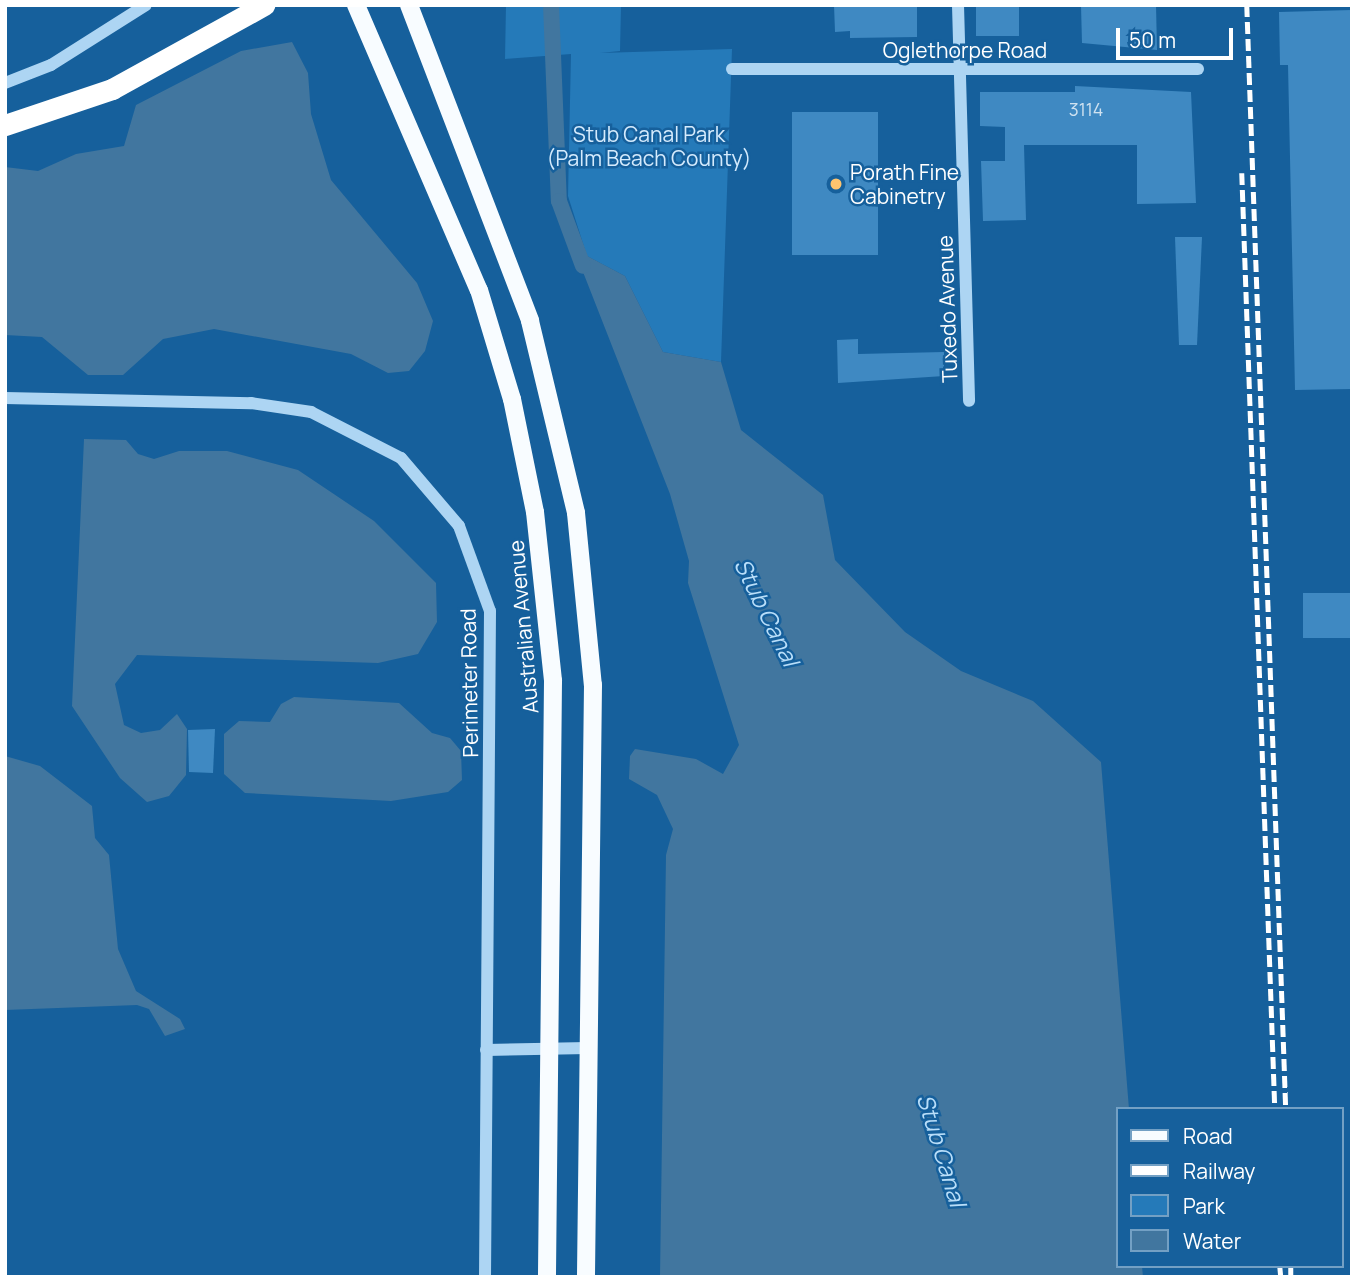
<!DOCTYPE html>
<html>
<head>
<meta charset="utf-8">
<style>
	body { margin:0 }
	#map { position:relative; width:1357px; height:1282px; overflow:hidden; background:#16609c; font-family:Manrope,sans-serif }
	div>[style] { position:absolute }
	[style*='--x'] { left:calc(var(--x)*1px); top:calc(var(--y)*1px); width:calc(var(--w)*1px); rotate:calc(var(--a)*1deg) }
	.green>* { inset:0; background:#257ab9 }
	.water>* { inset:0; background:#41769f }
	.canal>* { height:16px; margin:-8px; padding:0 8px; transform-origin:8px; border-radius:8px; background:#41769f }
	.building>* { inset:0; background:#3f89c2; transform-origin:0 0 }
	.minor>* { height:12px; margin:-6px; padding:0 6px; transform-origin:6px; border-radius:6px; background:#add5f3 }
	.major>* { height:18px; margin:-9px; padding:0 9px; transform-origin:9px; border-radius:9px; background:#f8fcff }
	.highway>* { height:21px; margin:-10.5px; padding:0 10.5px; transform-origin:10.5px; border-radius:10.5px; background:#fff }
	.rail>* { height:4.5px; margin-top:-2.25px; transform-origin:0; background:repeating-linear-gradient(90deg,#fff 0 12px,transparent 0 17px) }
	.dots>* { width:19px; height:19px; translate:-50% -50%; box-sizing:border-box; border:4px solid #16609c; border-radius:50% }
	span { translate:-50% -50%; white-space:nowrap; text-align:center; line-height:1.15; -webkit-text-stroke:5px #16609c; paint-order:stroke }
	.number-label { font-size:18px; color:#cfe2f0 }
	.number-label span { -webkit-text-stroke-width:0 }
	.street-label { font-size:21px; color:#fff }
	.park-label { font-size:21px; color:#d5ebfd }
	.poi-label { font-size:21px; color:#fff }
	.left { translate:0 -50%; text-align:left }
	.water-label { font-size:23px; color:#b9def9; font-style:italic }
	.frame { position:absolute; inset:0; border:7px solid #fff; pointer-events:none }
	.legend { position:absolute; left:1116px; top:1107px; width:228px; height:161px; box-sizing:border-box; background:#16609c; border:2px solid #73a0c4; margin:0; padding:9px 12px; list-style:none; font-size:21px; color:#fff }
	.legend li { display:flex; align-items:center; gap:14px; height:35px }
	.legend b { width:35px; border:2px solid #73a0c4 }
	.scale { position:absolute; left:1116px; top:28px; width:117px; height:32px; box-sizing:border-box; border:4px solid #fff; border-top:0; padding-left:9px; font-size:21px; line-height:24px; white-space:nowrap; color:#fff; -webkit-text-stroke:5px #16609c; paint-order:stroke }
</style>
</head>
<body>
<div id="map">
	<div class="green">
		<i style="clip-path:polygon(506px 5px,621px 5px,620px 51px,600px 53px,732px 49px,721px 362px,663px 352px,625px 276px,587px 256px,568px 196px,571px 54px,505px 59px)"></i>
	</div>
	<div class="water">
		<i style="clip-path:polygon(292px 42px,308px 73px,311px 114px,331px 180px,417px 283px,433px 321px,425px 351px,409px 371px,388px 373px,351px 354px,214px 329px,163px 339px,123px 375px,88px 375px,42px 337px,5px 335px,5px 167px,38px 171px,76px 154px,124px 146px,136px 105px,241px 51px)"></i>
		<i style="clip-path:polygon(574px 249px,625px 276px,663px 352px,721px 362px,741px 430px,823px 495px,835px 560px,905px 632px,961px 671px,1033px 701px,1101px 762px,1129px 1109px,1117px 1109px,1117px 1266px,1142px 1266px,1143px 1277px,660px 1277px,666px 855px,673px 829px,657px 795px,629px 779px,630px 756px,635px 749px,696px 759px,723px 774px,739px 745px,688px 583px,689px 561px,670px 494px)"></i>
		<i style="clip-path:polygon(84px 439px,126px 440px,138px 454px,154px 459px,179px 451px,227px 451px,298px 470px,374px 521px,436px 583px,437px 622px,418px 654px,378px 663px,137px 655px,115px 684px,124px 725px,141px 733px,160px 730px,177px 714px,187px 729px,186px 775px,169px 796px,147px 802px,120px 778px,72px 706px)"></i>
		<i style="clip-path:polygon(294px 697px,399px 703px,432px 733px,450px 738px,461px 751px,462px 780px,448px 792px,391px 801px,245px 793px,224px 774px,224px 734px,239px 721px,270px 722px,281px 704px)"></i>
		<i style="clip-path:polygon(5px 756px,40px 766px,92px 806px,95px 838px,109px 855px,118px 949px,136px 991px,180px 1019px,185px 1029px,165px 1036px,149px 1009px,137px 1005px,5px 1010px)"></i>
	</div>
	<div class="canal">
		<i style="--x:551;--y:5;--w:196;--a:87.7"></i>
		<i style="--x:559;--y:201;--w:69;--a:69.7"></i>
	</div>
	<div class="building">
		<i style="clip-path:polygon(834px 5px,917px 5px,917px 37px,850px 38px,850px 31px,835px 32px)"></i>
		<i style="left:976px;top:5px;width:43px;height:31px"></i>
		<i style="clip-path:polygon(1081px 5px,1156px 5px,1157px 50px,1082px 43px)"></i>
		<i style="clip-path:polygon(1352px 10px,1352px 389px,1295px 390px,1288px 65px,1280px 65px,1279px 12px)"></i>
		<i style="clip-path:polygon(1075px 86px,1191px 92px,1196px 203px,1137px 204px,1137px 145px,1024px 145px,1026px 220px,983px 221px,981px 161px,1005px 161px,1005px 127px,980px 126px,980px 92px,1075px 92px)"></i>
		<i style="left:878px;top:112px;width:143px;height:86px;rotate:90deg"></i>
		<i style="clip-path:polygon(1175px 237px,1202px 237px,1197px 345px,1179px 345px)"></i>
		<i style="clip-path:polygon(858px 339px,858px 354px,944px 352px,944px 376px,838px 383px,837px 340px)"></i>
		<i style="left:1352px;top:593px;width:45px;height:49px;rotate:90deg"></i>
		<i style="clip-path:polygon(215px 729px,213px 773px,189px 772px,188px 730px)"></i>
	</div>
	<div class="minor">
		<i style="--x:958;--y:5;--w:396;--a:88.4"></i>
		<i style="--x:732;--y:69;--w:466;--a:0"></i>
		<i style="--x:5;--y:83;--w:49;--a:-21.4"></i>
		<i style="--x:51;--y:65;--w:112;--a:-32.3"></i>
		<i style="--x:5;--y:398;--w:246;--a:1.2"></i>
		<i style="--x:251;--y:403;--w:61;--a:8.5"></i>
		<i style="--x:311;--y:412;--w:101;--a:27.1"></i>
		<i style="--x:401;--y:458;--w:89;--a:49.5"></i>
		<i style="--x:459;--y:526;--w:90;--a:70"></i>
		<i style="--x:490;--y:611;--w:666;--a:90.43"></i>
		<i style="--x:486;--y:1050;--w:102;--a:-1.1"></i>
	</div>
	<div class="major">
		<i style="--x:356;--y:5;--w:310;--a:66.7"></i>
		<i style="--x:479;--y:290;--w:114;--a:73.2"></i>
		<i style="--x:512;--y:399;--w:115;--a:78.5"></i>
		<i style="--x:535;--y:512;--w:170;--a:83.9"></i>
		<i style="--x:553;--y:681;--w:596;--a:90.58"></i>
		<i style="--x:409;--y:5;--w:338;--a:69"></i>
		<i style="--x:530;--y:321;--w:197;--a:76.5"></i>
		<i style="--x:576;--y:513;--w:173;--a:84.4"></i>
		<i style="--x:593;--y:685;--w:592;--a:90.68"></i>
	</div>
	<div class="highway">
		<i style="--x:5;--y:125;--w:113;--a:-18.6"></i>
		<i style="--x:112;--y:89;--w:174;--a:-28.9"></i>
	</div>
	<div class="rail">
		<i style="--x:1247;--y:5;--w:1105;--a:87.98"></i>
		<i style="--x:1242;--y:173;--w:937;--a:87.98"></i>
		<i style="--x:1280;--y:1266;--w:11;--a:85"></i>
		<i style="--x:1291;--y:1266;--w:11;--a:90"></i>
	</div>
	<div class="dots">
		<i style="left:836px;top:184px;background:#ffc46e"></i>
	</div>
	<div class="number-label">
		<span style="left:1086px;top:109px">3114</span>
	</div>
	<div class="street-label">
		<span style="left:965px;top:50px">Oglethorpe Road</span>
		<span style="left:947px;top:309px;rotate:-92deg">Tuxedo Avenue</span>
		<span style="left:523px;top:627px;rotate:-95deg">Australian Avenue</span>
		<span style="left:469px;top:683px;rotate:-91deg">Perimeter Road</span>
	</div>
	<div class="park-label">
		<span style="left:649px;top:146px">Stub Canal Park<br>(Palm Beach County)</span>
	</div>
	<div class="poi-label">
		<span class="left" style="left:850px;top:184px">Porath Fine<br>Cabinetry</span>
	</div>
	<div class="water-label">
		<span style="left:767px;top:612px;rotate:64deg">Stub Canal</span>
		<span style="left:942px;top:1150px;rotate:73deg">Stub Canal</span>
	</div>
	<div class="frame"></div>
	<ul class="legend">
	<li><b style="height:9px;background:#f8fcff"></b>Road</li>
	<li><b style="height:9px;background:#fff"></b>Railway</li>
	<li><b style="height:19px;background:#257ab9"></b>Park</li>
	<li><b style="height:19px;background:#41769f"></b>Water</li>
	</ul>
	<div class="scale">50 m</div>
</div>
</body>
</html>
